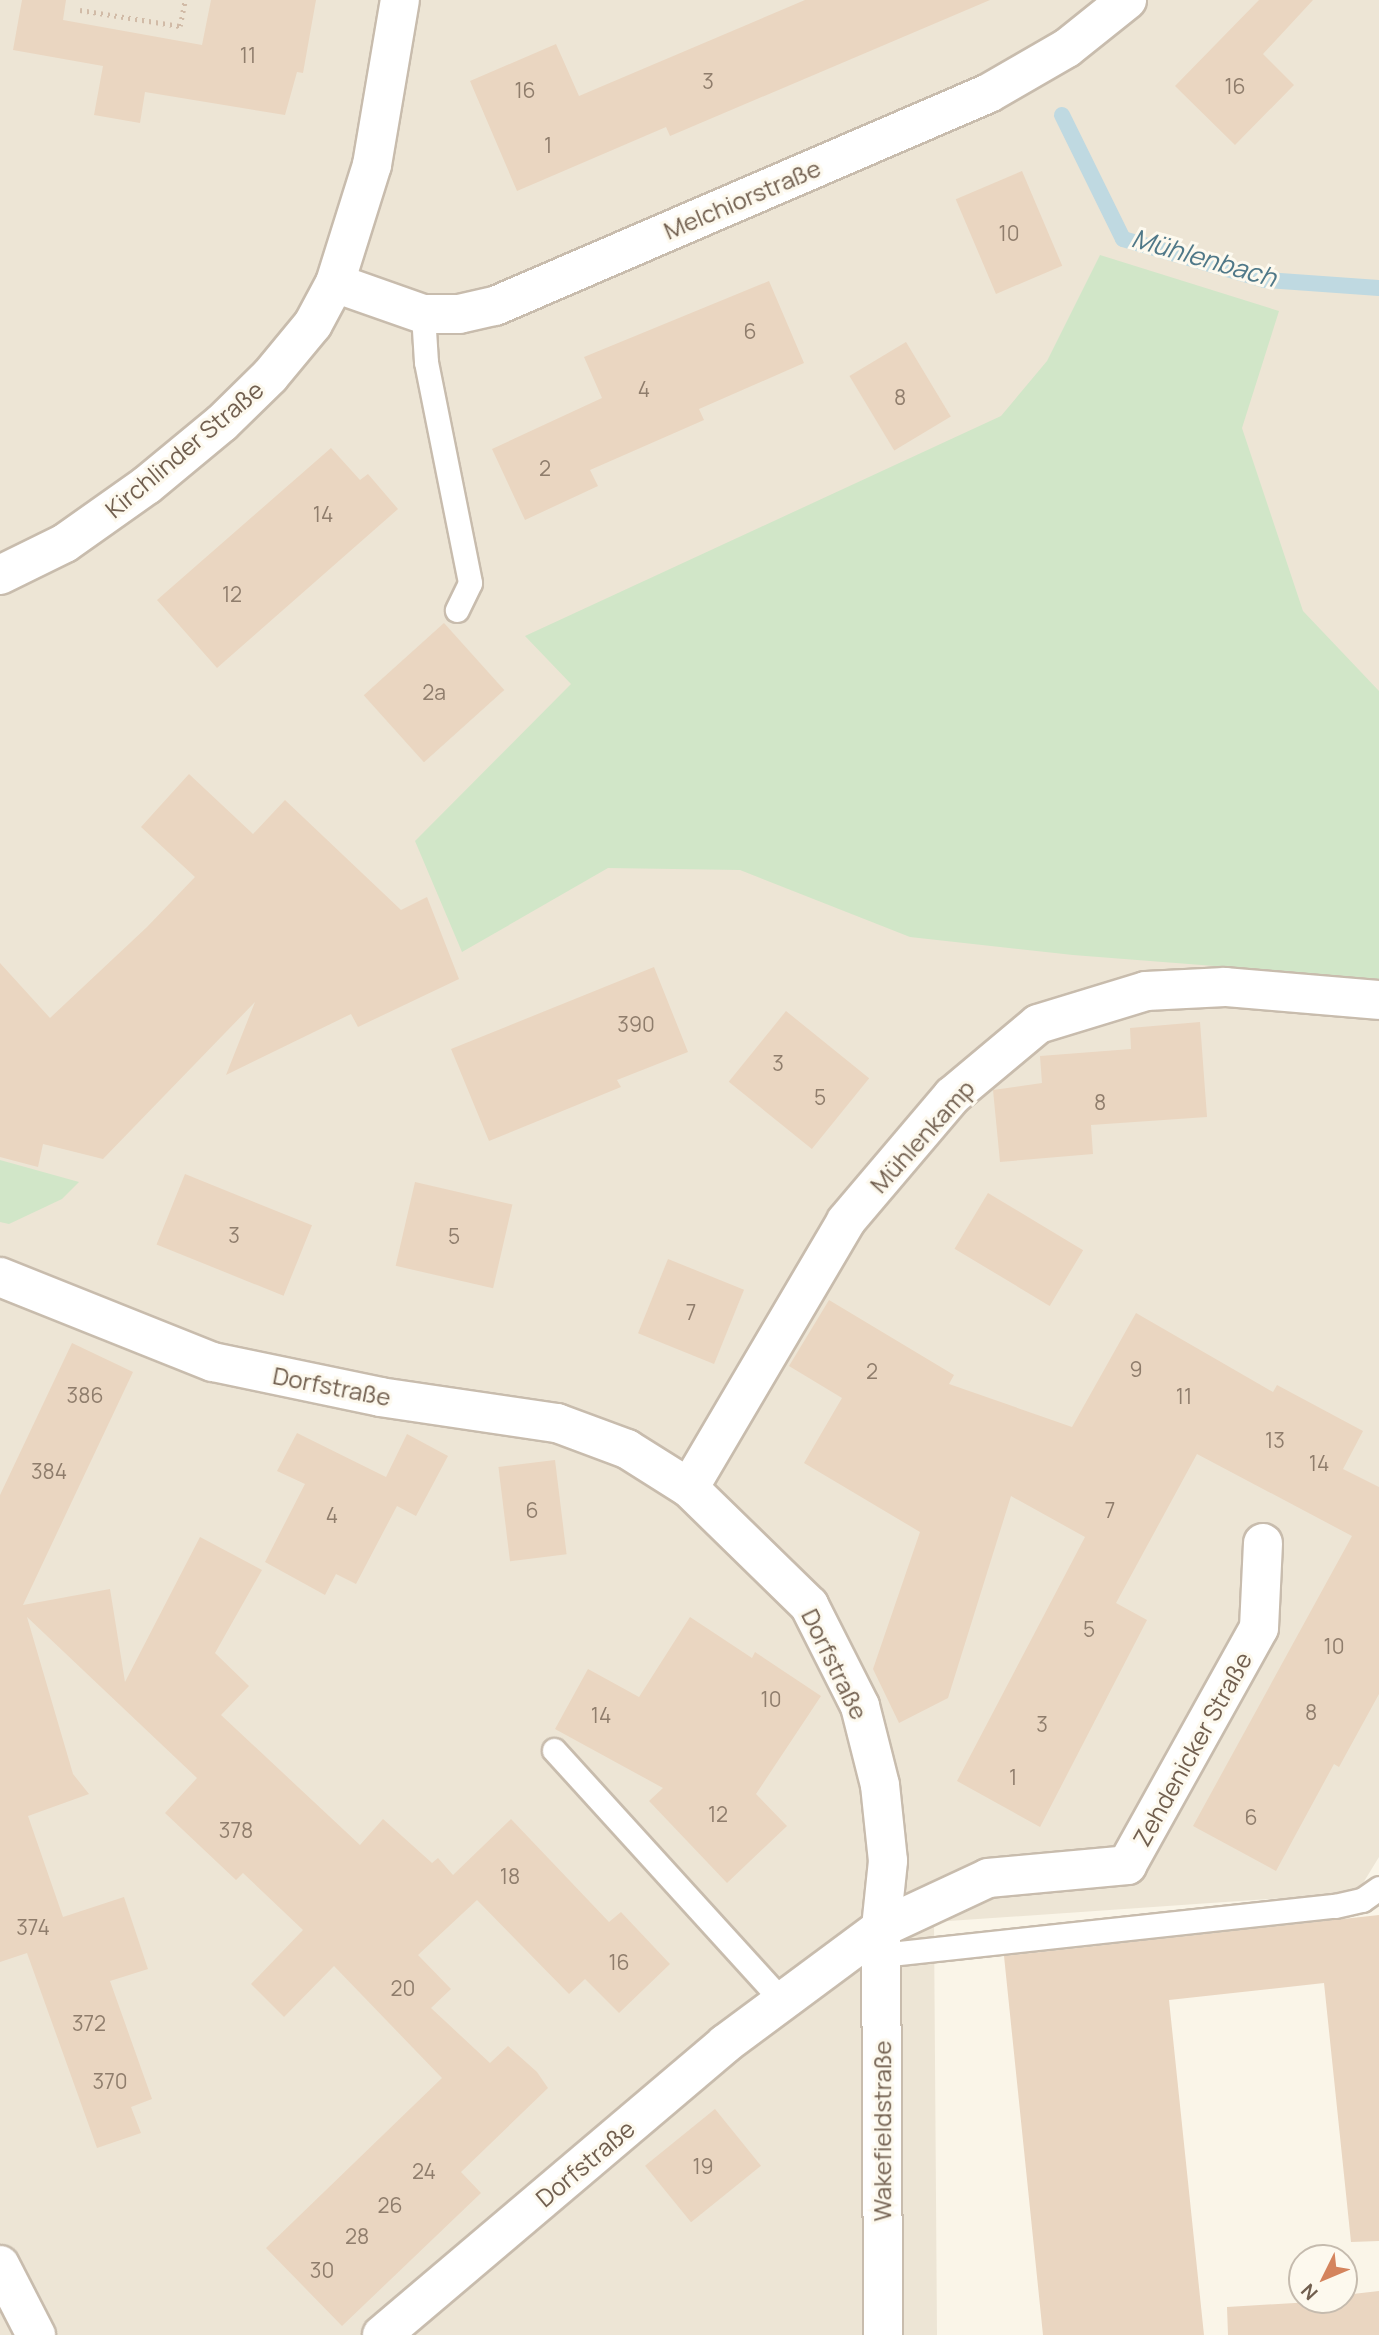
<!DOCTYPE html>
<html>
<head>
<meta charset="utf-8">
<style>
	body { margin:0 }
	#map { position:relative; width:1379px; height:2335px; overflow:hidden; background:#faf5e8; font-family:Manrope,sans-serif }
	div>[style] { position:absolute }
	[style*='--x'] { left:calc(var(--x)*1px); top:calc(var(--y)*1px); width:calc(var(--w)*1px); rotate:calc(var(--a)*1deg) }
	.residential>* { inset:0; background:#ede5d5 }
	.green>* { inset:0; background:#d1e6c8 }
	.stream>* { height:16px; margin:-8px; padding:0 8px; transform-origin:8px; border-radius:8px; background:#bfd9e1 }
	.building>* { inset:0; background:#ead6c1; transform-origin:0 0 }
	.path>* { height:4.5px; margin-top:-2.25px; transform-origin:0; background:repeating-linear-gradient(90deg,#d1bba7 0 2px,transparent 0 7px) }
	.roads { filter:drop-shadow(2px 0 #c8bcad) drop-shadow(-2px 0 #c8bcad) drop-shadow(0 2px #c8bcad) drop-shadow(0 -2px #c8bcad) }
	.lane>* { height:23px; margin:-11.5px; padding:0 11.5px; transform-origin:11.5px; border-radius:11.5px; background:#fff }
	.street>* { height:38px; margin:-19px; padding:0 19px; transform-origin:19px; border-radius:19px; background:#fff }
	.secondary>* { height:38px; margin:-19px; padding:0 19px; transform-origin:19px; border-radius:19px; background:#fff }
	span { translate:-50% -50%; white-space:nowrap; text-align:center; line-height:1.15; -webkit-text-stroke:6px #fdf9ee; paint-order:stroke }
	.number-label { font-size:21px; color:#8f7d6c }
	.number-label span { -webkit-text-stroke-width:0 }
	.street-label { font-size:24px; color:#715f4f }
	.water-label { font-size:26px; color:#4f7888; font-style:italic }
	.north { position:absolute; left:1288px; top:2244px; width:70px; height:70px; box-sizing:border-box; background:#fdf9ee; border:2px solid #c5bbae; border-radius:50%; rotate:227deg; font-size:19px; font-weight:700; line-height:28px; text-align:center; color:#715f4f }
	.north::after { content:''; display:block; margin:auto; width:24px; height:32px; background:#d4845d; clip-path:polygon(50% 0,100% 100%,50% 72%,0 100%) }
</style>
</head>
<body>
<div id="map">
	<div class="residential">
		<i style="clip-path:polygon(0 0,1379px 0,1379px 1857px,1357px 1893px,934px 1922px,937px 2335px,0 2335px)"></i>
	</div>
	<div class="green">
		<i style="clip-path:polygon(1100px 255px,1279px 311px,1242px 428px,1303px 611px,1379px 691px,1379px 979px,1073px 955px,910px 937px,740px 870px,608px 868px,462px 952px,415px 841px,571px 684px,525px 636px,1001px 416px,1047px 361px)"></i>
		<i style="clip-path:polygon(0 1160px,79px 1182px,62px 1199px,9px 1224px,0 1222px)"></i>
	</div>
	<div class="stream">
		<i style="--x:1062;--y:115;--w:138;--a:63.8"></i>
		<i style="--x:1123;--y:239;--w:148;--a:16.1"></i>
		<i style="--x:1265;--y:280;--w:114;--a:4"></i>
	</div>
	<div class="building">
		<i style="clip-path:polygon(22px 0,66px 0,63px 20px,202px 45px,211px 0,316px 0,303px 73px,297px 72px,285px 115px,145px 92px,140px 123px,94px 115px,103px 66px,13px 50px)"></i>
		<i style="clip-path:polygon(805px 0,990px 0,670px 136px,666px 127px,517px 191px,470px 81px,556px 44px,579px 96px)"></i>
		<i style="clip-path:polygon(1259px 0,1313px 0,1263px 54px,1294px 85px,1235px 145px,1175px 86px)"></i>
		<i style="left:1022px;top:171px;width:103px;height:72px;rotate:67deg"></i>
		<i style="clip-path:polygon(769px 281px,804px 363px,699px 409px,704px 420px,590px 470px,598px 486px,525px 520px,492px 449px,602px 398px,584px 357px)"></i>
		<i style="left:906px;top:342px;width:87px;height:66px;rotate:59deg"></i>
		<i style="clip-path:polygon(331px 448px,360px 480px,368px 474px,398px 509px,217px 668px,157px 600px)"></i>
		<i style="left:444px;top:623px;width:90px;height:108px;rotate:48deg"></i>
		<i style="clip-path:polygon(189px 774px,253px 834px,285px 800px,401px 910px,427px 897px,459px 979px,358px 1027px,351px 1014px,226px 1075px,255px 1002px,103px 1159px,43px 1144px,38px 1167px,0 1157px,0 963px,50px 1018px,147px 927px,195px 877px,141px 827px)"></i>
		<i style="clip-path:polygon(654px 967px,688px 1052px,617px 1080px,621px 1087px,489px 1141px,451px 1049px)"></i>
		<i style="left:786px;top:1011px;width:107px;height:91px;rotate:39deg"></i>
		<i style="clip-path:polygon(1200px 1022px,1207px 1117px,1091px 1125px,1093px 1154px,1000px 1162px,993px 1090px,1042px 1083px,1040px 1056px,1131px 1049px,1130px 1028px)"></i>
		<i style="left:185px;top:1174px;width:137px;height:76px;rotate:22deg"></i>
		<i style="left:415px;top:1182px;width:100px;height:86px;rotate:13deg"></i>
		<i style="left:988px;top:1193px;width:111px;height:65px;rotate:31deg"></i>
		<i style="left:668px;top:1259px;width:82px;height:80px;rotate:22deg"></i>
		<i style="clip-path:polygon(829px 1300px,954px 1375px,949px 1384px,1072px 1427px,1136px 1313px,1273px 1392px,1277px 1385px,1363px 1431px,1343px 1469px,1379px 1487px,1379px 1694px,1339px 1767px,1334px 1764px,1276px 1871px,1193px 1826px,1352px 1536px,1197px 1454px,1116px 1603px,1147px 1620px,1040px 1827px,957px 1781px,1085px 1537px,1011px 1496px,948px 1698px,899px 1723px,873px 1669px,920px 1532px,804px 1463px,842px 1398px,789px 1366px)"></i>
		<i style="clip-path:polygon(72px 1343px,133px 1372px,23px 1605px,110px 1589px,125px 1682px,200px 1537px,262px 1570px,215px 1653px,249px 1686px,221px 1715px,360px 1845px,383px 1819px,432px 1863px,438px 1858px,453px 1875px,511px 1819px,609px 1922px,621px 1912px,670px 1964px,619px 2013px,585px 1979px,569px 1994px,477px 1900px,418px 1955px,451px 1989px,431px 2008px,490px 2063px,508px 2046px,537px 2072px,548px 2088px,461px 2172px,481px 2193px,342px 2326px,266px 2248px,442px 2078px,334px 1966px,284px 2017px,251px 1984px,303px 1930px,243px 1873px,236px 1880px,165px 1813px,197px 1778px,27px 1617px,73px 1774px,89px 1794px,28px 1816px,63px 1917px,124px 1897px,148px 1969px,110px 1981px,152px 2099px,131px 2107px,141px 2133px,97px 2148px,27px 1953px,0 1962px,0 1495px)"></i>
		<i style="clip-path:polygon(297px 1433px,386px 1477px,407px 1434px,448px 1456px,416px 1516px,397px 1506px,356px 1584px,336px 1574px,325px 1595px,265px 1562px,305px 1484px,277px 1471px)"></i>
		<i style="left:555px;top:1460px;width:95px;height:57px;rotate:83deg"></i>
		<i style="clip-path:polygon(690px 1617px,752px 1658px,755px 1652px,821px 1696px,756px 1794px,787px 1826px,727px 1883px,649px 1801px,663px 1788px,555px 1729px,588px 1669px,639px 1697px)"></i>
		<i style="clip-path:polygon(1379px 1915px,1379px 2241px,1351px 2242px,1324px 1983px,1169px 2000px,1204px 2335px,1043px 2335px,1004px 1956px)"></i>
		<i style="left:715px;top:2109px;width:73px;height:90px;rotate:51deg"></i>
		<i style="clip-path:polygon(1379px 2291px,1379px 2335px,1228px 2335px,1227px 2307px,1344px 2300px,1344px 2295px)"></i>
	</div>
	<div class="path">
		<i style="--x:80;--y:10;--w:101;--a:9.1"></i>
		<i style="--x:180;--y:26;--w:26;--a:-79"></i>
	</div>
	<div class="roads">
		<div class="lane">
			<i style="--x:423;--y:314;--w:48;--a:86.4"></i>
			<i style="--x:426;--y:362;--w:225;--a:78.7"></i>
			<i style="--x:470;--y:583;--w:30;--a:116"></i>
			<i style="--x:554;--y:1750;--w:339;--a:47.7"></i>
			<i style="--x:881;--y:1955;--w:457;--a:-6.2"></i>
			<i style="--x:1335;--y:1906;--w:28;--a:-13"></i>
			<i style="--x:1362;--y:1900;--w:21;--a:-35"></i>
		</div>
		<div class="street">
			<i style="--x:335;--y:283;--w:93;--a:19.4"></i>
			<i style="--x:423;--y:314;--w:36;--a:0"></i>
			<i style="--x:459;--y:314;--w:37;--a:-13"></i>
			<i style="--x:495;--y:306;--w:538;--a:-23.32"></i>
			<i style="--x:989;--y:93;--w:90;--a:-30"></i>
			<i style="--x:1067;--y:48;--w:77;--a:-38.7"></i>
			<i style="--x:0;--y:575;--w:72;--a:-26.2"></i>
			<i style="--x:65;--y:543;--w:100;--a:-35.3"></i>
			<i style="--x:147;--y:485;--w:97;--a:-39.6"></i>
			<i style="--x:222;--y:423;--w:67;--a:-44.4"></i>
			<i style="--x:270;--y:376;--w:67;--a:-50.4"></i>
			<i style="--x:313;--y:324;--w:47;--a:-61.8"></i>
			<i style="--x:335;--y:283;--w:124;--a:-72.6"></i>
			<i style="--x:372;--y:165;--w:167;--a:-80.4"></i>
			<i style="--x:0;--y:1277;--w:229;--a:21.8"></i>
			<i style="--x:213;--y:1362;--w:171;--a:11.8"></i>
			<i style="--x:380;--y:1397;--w:179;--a:8.4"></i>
			<i style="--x:557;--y:1423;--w:75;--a:20.4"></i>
			<i style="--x:627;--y:1449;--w:73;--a:32.2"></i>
			<i style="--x:689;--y:1488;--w:168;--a:44.3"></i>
			<i style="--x:809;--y:1605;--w:113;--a:63.2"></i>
			<i style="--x:860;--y:1706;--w:81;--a:75.8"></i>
			<i style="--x:880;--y:1785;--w:76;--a:84"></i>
			<i style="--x:888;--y:1861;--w:67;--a:96"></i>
			<i style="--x:881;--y:1928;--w:407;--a:89.7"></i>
			<i style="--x:689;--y:1488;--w:310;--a:-59.5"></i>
			<i style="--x:846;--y:1221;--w:164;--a:-49.7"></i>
			<i style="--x:952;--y:1096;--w:112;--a:-39.9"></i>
			<i style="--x:1038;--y:1024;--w:113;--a:-17"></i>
			<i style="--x:1146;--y:991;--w:79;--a:-2.9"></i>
			<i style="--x:1225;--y:987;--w:155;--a:4.8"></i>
			<i style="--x:382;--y:2335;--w:450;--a:-40.3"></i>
			<i style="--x:725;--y:2044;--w:194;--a:-36.6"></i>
			<i style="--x:881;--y:1928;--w:118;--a:-25"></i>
			<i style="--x:988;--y:1878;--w:140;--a:-5.3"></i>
			<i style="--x:1127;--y:1865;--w:271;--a:-60.9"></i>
			<i style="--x:1259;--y:1628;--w:85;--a:-87.3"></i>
		</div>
		<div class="secondary">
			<i style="--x:0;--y:2265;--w:79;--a:62.8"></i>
		</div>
	</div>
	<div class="number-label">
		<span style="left:248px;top:55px">11</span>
		<span style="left:708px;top:81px">3</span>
		<span style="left:1235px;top:86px">16</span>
		<span style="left:525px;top:90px">16</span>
		<span style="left:548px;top:145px">1</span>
		<span style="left:1009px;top:233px">10</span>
		<span style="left:750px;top:331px">6</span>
		<span style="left:644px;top:389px">4</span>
		<span style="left:900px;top:397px">8</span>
		<span style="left:545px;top:468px">2</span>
		<span style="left:323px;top:514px">14</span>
		<span style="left:232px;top:594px">12</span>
		<span style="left:434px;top:692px">2a</span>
		<span style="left:636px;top:1024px">390</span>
		<span style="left:778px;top:1063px">3</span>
		<span style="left:820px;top:1097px">5</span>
		<span style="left:1100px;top:1102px">8</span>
		<span style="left:234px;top:1235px">3</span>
		<span style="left:454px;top:1236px">5</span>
		<span style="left:691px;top:1312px">7</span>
		<span style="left:1136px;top:1369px">9</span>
		<span style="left:872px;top:1371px">2</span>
		<span style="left:85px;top:1395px">386</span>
		<span style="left:1184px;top:1396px">11</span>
		<span style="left:1275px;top:1440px">13</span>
		<span style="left:1319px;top:1463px">14</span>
		<span style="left:49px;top:1471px">384</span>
		<span style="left:532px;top:1510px">6</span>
		<span style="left:1110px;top:1510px">7</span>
		<span style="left:332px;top:1515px">4</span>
		<span style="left:1089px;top:1629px">5</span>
		<span style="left:1334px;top:1646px">10</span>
		<span style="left:771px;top:1699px">10</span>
		<span style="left:1311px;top:1712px">8</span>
		<span style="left:601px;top:1715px">14</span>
		<span style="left:1042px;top:1724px">3</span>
		<span style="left:1013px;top:1777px">1</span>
		<span style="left:718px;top:1814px">12</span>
		<span style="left:1251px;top:1817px">6</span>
		<span style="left:236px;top:1830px">378</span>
		<span style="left:510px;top:1876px">18</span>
		<span style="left:33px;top:1927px">374</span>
		<span style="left:619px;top:1962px">16</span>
		<span style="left:403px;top:1988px">20</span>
		<span style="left:89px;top:2023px">372</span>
		<span style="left:110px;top:2081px">370</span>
		<span style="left:703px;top:2166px">19</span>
		<span style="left:424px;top:2171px">24</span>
		<span style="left:390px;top:2205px">26</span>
		<span style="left:357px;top:2236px">28</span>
		<span style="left:322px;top:2270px">30</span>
	</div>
	<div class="street-label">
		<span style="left:742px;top:199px;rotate:-23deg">Melchiorstraße</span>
		<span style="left:184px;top:449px;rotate:-40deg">Kirchlinder Straße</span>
		<span style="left:922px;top:1136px;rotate:-48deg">Mühlenkamp</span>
		<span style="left:332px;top:1386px;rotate:11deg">Dorfstraße</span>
		<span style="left:835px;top:1664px;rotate:64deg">Dorfstraße</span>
		<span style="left:1192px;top:1749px;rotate:-61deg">Zehdenicker Straße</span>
		<span style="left:882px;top:2131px;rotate:-90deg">Wakefieldstraße</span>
		<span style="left:585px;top:2163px;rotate:-40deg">Dorfstraße</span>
	</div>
	<div class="water-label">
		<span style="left:1204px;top:258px;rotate:16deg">Mühlenbach</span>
	</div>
	<div class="north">N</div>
</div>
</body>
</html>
